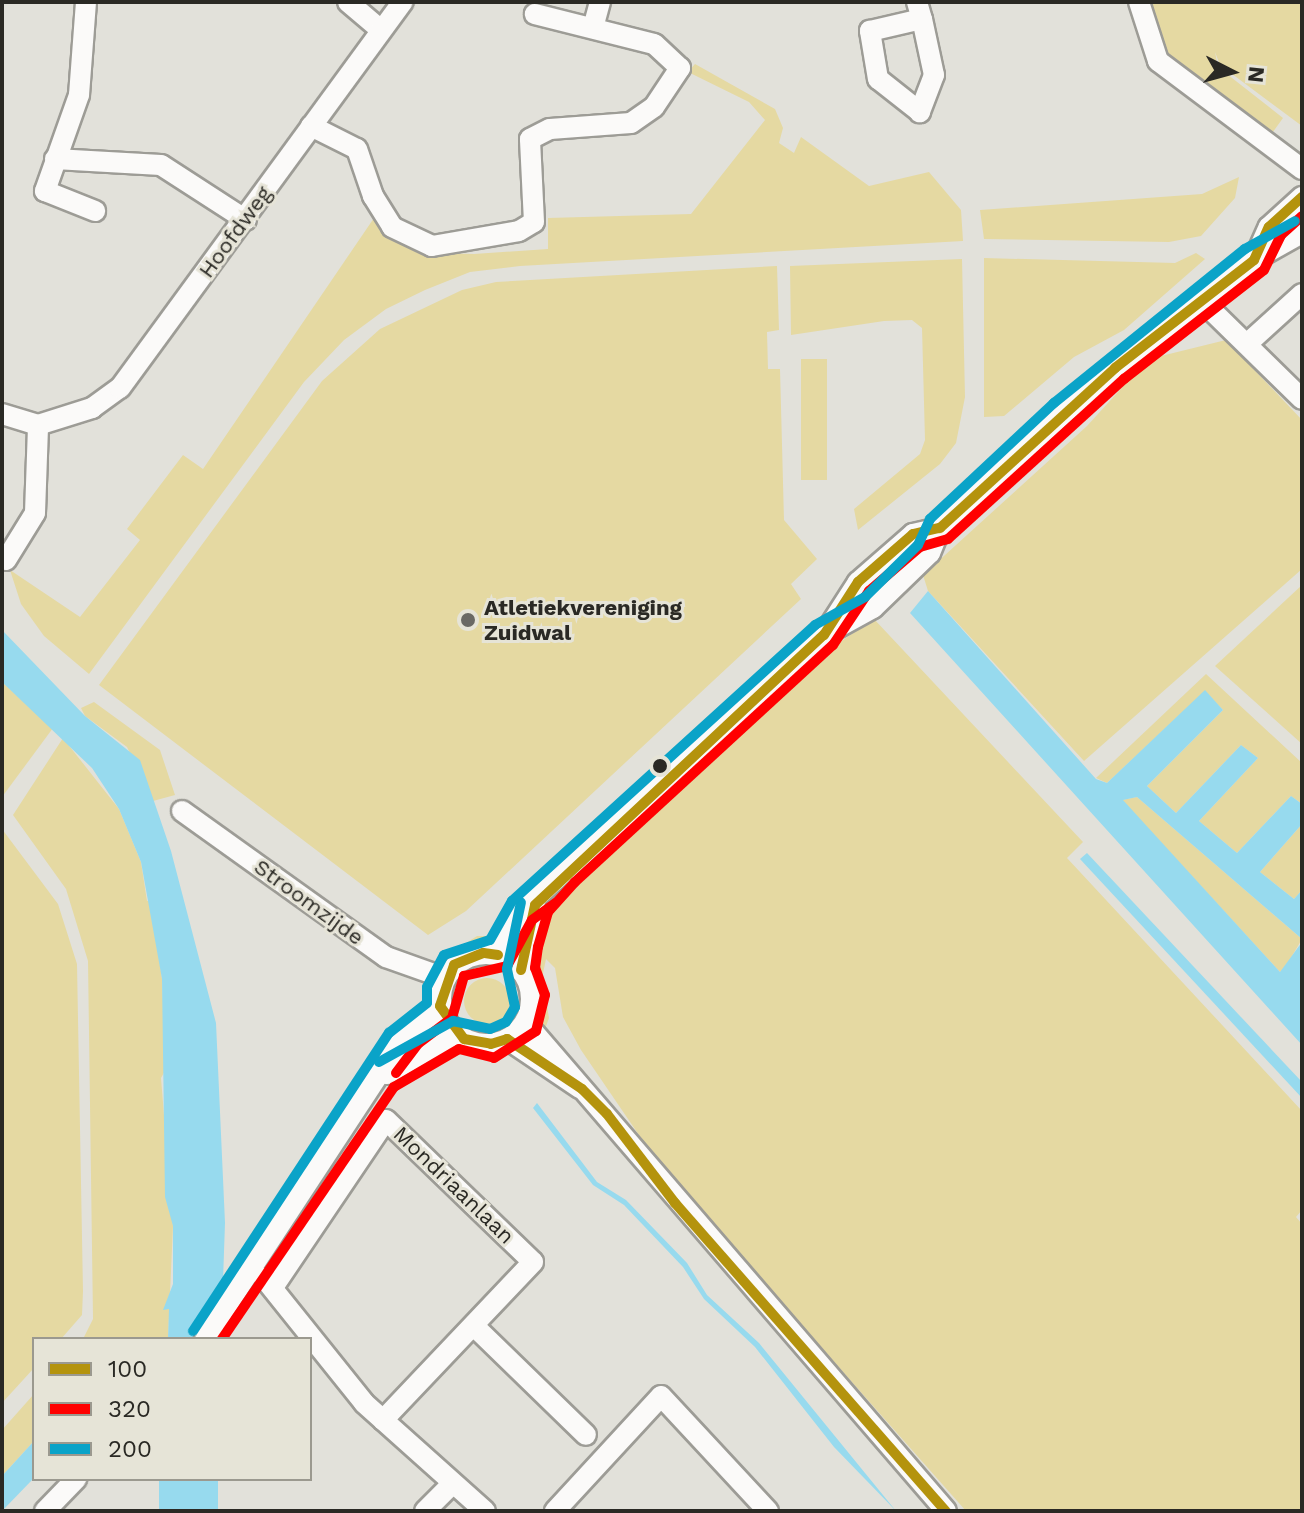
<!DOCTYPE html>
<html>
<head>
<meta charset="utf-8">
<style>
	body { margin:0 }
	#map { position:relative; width:1304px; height:1513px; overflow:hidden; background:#e2e1da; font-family:"Work Sans",sans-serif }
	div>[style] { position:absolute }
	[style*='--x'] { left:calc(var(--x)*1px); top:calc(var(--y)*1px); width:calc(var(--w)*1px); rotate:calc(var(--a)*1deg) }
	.green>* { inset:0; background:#e5d9a2; transform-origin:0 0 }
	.round { border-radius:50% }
	.water>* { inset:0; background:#97daee; transform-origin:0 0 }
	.roads { filter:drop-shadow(2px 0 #9d9c96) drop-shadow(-2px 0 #9d9c96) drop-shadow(0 2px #9d9c96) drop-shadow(0 -2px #9d9c96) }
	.minor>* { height:20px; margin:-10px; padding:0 10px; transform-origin:10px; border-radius:10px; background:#fbfaf9 }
	.minor>.ring { margin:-10px; padding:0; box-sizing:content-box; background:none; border:20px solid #fbfaf9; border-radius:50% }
	.bus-1>* { height:10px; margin:-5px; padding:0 5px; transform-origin:5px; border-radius:5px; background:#b4930d }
	.bus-2>* { height:10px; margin:-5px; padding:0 5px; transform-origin:5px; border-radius:5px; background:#f00 }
	.bus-3>* { height:10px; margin:-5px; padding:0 5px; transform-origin:5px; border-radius:5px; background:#0aa3c8 }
	.dots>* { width:22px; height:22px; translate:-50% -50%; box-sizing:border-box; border:4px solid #e6e4d7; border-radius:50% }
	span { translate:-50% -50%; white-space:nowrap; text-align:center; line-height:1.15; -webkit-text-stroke:6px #e6e4d7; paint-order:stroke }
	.street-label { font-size:22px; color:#2a2924 }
	.poi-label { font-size:22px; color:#2a2924; font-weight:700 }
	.left { translate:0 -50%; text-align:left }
	.frame { position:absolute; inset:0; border:4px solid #2a2924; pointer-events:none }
	.legend { position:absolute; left:32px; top:1337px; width:280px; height:144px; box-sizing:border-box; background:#e6e4d7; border:2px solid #9b998f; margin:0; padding:10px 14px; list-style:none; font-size:24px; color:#2a2924 }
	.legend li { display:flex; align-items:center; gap:16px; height:40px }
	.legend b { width:40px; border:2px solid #9b998f }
	.north { position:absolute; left:1192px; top:32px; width:80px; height:80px; -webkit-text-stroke:6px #e6e4d7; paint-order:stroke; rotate:96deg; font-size:22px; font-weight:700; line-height:32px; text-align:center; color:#2a2924 }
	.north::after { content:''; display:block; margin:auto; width:28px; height:36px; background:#2a2924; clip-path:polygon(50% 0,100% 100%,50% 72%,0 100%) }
</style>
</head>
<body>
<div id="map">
	<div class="green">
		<i style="clip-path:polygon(1151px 2px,1302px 2px,1302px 126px,1220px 65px,1215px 52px,1218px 67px,1283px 118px,1270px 136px,1166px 55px)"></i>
		<i style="clip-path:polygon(695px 64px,775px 109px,783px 128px,779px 143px,794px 153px,801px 137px,869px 186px,929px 172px,961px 210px,963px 241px,520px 266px,470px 272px,425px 290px,386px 309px,344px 340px,304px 382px,89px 674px,44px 636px,21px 604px,10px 570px,80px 617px,140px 540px,127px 529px,183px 455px,203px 469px,374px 218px,430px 253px,474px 254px,548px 249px,548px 218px,691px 214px,765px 120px,749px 102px,688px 72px)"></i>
		<i style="clip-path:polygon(1239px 177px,1235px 198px,1201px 236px,1169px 242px,984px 239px,980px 210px,1202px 194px)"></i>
		<i style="clip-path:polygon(1196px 253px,1205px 259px,1124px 330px,1074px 357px,1004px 416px,984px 417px,984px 258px,1175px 263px)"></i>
		<i style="clip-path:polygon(962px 259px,965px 397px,956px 443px,940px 464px,858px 530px,854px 509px,920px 454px,925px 440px,922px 328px,912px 320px,884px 321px,791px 335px,790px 266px)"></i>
		<i style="clip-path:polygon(777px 266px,779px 330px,767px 332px,768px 369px,780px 369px,784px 520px,817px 559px,791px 584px,801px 599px,466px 911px,428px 935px,99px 685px,322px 381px,380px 329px,462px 290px,496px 282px)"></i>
		<i style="clip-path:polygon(1226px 340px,1302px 420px,1302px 569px,1084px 761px,928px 591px,923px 575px,1087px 426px,1139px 369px,1161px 356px)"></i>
		<i style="left:801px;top:359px;width:26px;height:121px"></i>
		<i style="clip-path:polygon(1302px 585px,1302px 744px,1215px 666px)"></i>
		<i style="clip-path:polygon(874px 619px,1083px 842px,1067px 858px,1302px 1111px,1302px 1210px,1296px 1217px,1302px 1224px,1302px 1511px,966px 1511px,658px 1163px,581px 1050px,563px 1017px,555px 968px,546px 959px,542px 978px,549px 1018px,545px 1029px,538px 1021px,529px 971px,534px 943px,553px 903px,815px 659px)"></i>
		<i style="clip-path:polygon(1206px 674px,1302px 763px,1302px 804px,1291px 796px,1237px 853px,1199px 821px,1258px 758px,1241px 745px,1176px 813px,1147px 786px,1223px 710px,1205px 691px,1107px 783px,1096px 778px)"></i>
		<i style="clip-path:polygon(2px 682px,53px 728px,2px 797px)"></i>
		<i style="clip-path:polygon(94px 702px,160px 750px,175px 795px,153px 801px,127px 747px,85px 716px,81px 708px)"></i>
		<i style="clip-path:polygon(63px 738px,119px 809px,141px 862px,147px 901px,152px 900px,162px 979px,166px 1069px,161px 1078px,173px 1226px,168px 1339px,83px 1339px,93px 1319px,88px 961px,66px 889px,13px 815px)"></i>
		<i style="clip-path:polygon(1137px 797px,1302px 939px,1285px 968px,1280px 972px,1122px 800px)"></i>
		<i style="clip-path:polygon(1302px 824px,1302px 890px,1294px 899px,1260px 872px)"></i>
		<i style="clip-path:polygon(2px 829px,58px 904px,77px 964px,83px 1291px,82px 1315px,61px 1339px,34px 1339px,34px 1368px,2px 1403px)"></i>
		<i style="clip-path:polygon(477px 936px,496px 936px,448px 967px,435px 963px)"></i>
		<i class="round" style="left:464px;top:978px;width:46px;height:46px"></i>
		<i style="clip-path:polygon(34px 1394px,34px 1441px,2px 1476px,2px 1430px)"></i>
	</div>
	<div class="water">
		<i style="clip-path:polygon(928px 591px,1096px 779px,1107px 783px,1205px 690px,1223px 710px,1147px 786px,1176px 813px,1241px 745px,1258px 758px,1199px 821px,1237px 853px,1291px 796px,1302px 804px,1302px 824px,1260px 872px,1294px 899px,1302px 890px,1302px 939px,1137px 797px,1123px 800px,1280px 972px,1302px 942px,1302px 1045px,910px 613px)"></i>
		<i style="clip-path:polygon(2px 630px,85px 716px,140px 760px,171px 851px,216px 1023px,225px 1223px,221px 1339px,168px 1339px,169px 1309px,163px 1310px,173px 1284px,173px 1226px,165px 1197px,162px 979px,141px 862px,119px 809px,92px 768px,2px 682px)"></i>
		<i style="clip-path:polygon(1087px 853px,1302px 1082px,1302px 1098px,1080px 859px)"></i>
		<i style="clip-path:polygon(537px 1103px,597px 1182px,626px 1200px,687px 1263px,707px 1295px,759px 1343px,896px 1511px,834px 1447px,755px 1347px,704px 1299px,683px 1267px,624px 1205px,593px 1185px,533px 1108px)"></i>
		<i style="clip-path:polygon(34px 1441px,34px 1478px,2px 1511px,2px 1476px)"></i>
		<i style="left:159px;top:1479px;width:59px;height:32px"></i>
	</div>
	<div class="roads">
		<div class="minor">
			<i style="--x:86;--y:2;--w:93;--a:94.3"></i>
			<i style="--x:79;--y:95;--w:102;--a:109.5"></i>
			<i style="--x:45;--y:191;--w:54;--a:21.8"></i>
			<i style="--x:348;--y:2;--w:43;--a:40.3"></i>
			<i style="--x:917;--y:2;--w:18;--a:74"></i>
			<i style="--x:922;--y:19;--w:57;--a:77.9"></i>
			<i style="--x:934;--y:75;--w:40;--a:111"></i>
			<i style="--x:920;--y:112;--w:53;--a:-141.8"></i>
			<i style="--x:878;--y:79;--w:49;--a:-99.5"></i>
			<i style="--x:870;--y:31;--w:53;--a:-13"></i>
			<i style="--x:1139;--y:2;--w:62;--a:72.1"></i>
			<i style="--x:1158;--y:61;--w:180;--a:36.9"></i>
			<i style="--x:593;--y:28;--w:27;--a:-75"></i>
			<i style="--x:311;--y:126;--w:51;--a:26.6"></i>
			<i style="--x:357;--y:149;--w:50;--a:71.2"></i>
			<i style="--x:373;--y:196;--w:36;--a:58"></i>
			<i style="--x:392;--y:227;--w:44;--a:25.4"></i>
			<i style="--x:432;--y:246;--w:88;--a:-9.8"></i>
			<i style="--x:519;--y:231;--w:17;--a:-31"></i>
			<i style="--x:534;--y:222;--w:83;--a:-92.8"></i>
			<i style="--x:530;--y:139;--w:22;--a:-27"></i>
			<i style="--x:550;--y:129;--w:81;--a:-4.2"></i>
			<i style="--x:631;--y:123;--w:28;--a:-35"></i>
			<i style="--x:654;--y:107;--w:47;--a:-56.3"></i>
			<i style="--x:680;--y:68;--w:35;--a:-137"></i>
			<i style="--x:654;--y:44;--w:123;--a:-165.9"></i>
			<i style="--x:55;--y:159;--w:106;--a:3.2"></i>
			<i style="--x:161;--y:165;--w:101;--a:32.9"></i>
			<i style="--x:1254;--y:260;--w:36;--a:-66"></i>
			<i style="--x:1269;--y:227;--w:45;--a:-42.3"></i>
			<i style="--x:1204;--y:303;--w:137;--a:44.4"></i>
			<i style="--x:1248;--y:343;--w:73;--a:-42.2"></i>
			<i style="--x:2;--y:414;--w:38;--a:17"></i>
			<i style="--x:38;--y:425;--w:57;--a:-17.5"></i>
			<i style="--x:92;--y:408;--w:34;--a:-36"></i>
			<i style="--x:120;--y:388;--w:479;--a:-53.8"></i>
			<i style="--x:6;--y:560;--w:55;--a:-58.3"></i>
			<i style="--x:35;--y:513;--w:88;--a:-88"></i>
			<i style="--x:824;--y:635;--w:63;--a:-57.3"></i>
			<i style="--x:858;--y:582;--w:73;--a:-41.1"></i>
			<i style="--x:913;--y:534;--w:28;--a:-13"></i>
			<i style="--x:182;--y:811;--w:251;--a:35.6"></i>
			<i style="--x:386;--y:957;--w:63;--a:19.6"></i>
			<i class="ring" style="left:441px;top:954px;width:70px;height:70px"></i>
			<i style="--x:498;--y:955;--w:50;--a:-62.4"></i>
			<i style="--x:521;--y:911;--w:410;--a:-42.3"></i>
			<i style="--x:824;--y:635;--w:56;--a:-28.9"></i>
			<i style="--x:873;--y:608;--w:79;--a:-44"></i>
			<i style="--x:930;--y:553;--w:27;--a:-68"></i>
			<i style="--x:940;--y:528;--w:168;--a:-42.8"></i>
			<i style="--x:1063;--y:414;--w:245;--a:-38.9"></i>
			<i style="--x:1254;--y:260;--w:55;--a:-29.4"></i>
			<i style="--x:521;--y:970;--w:66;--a:-77.8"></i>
			<i style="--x:525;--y:1022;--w:645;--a:49.27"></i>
			<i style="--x:507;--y:1039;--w:88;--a:33.9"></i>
			<i style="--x:387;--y:1074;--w:81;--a:-29.7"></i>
			<i style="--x:264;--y:1278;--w:160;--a:51.3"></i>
			<i style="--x:364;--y:1403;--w:162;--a:41.8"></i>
			<i style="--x:274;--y:1286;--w:200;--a:-56"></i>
			<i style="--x:386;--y:1120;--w:204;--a:44"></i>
			<i style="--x:533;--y:1262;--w:218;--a:133.5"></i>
			<i style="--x:474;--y:1326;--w:156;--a:44.2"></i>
			<i style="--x:205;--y:1339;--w:357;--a:-56.7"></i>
			<i style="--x:401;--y:1041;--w:51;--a:-37.8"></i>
			<i style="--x:45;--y:1511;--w:45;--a:-45.9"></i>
			<i style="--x:425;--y:1511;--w:37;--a:-45"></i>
			<i style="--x:555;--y:1511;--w:156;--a:-47.3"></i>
			<i style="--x:661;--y:1396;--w:157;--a:47.1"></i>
		</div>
	</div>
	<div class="bus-1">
		<i style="--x:498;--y:955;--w:15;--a:-172"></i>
		<i style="--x:483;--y:953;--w:31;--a:158"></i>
		<i style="--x:454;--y:965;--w:43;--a:108.9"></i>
		<i style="--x:440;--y:1006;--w:41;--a:54"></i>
		<i style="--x:464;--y:1039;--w:27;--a:10"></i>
		<i style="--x:491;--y:1044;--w:17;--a:-17"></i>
		<i style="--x:521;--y:970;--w:66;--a:-77.8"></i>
		<i style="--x:535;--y:905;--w:396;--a:-43.1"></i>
		<i style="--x:824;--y:635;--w:63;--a:-57.3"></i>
		<i style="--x:858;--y:582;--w:73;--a:-41.1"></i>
		<i style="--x:913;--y:534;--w:28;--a:-13"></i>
		<i style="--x:940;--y:528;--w:237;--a:-42.4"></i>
		<i style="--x:1115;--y:368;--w:176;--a:-37.8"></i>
		<i style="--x:1254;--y:260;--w:36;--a:-66"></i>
		<i style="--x:1269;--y:227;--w:45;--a:-42.3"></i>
		<i style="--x:507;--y:1039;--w:90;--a:33.7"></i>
		<i style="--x:582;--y:1089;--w:35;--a:45"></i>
		<i style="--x:607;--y:1114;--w:112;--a:52.6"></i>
		<i style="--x:675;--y:1203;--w:410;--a:48.7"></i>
	</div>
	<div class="bus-2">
		<i style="--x:396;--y:1073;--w:38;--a:-53"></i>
		<i style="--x:419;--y:1043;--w:41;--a:-37.1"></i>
		<i style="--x:452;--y:1018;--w:44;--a:-74.1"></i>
		<i style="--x:464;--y:976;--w:44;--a:-13.1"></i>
		<i style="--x:507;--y:966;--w:52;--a:-61.5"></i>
		<i style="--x:532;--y:920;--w:29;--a:-36"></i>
		<i style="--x:222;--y:1339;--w:305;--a:-55.7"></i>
		<i style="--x:394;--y:1087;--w:75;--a:-30.3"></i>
		<i style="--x:459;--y:1049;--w:36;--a:14"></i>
		<i style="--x:494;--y:1058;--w:50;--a:-32.7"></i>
		<i style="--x:536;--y:1031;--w:37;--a:-76"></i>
		<i style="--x:545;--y:995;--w:29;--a:-110"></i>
		<i style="--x:535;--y:968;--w:21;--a:-82"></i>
		<i style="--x:538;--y:947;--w:36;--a:-74"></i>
		<i style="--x:548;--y:912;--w:40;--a:-48"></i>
		<i style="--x:575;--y:882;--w:350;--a:-42.6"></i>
		<i style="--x:833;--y:645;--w:65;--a:-56.3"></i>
		<i style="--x:869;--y:591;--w:67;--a:-40.8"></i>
		<i style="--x:920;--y:547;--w:29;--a:-16"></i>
		<i style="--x:948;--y:539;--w:238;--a:-42.3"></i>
		<i style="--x:1124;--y:379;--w:177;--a:-37.9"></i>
		<i style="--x:1264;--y:270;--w:39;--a:-64"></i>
		<i style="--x:1281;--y:235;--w:28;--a:-42"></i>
	</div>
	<div class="bus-3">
		<i style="--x:379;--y:1062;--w:85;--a:-29"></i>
		<i style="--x:453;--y:1021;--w:38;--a:12"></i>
		<i style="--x:490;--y:1029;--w:17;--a:-24"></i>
		<i style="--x:506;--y:1022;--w:17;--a:-59"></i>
		<i style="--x:515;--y:1007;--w:39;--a:-102"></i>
		<i style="--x:507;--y:969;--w:68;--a:-78.2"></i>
		<i style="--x:193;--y:1331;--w:357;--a:-56.7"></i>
		<i style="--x:389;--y:1033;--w:48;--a:-38.3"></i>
		<i style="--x:427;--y:1003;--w:16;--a:-90"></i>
		<i style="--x:427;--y:987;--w:36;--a:-62"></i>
		<i style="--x:444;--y:955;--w:48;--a:-18.1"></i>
		<i style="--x:490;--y:940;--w:45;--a:-60.6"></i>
		<i style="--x:512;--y:901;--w:410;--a:-42.3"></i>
		<i style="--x:815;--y:625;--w:57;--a:-29.2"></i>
		<i style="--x:865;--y:597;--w:74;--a:-44.5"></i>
		<i style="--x:918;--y:545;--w:29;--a:-65"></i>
		<i style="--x:930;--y:519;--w:170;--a:-43.1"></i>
		<i style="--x:1054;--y:403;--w:245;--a:-38.9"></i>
		<i style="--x:1245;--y:249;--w:57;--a:-29.2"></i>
	</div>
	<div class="dots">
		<i style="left:468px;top:620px;background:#6a6964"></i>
		<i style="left:660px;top:766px;background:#2a2924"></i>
	</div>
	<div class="street-label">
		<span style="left:235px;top:232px;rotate:-54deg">Hoofdweg</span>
		<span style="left:309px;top:902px;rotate:36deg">Stroomzijde</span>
		<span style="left:454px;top:1185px;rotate:44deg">Mondriaanlaan</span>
	</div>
	<div class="poi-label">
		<span class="left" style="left:484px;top:620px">Atletiekvereniging<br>Zuidwal</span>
	</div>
	<div class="frame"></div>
	<ul class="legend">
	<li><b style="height:10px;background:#b4930d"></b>100</li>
	<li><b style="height:10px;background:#f00"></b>320</li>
	<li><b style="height:10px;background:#0aa3c8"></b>200</li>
	</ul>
	<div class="north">N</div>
</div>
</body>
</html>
